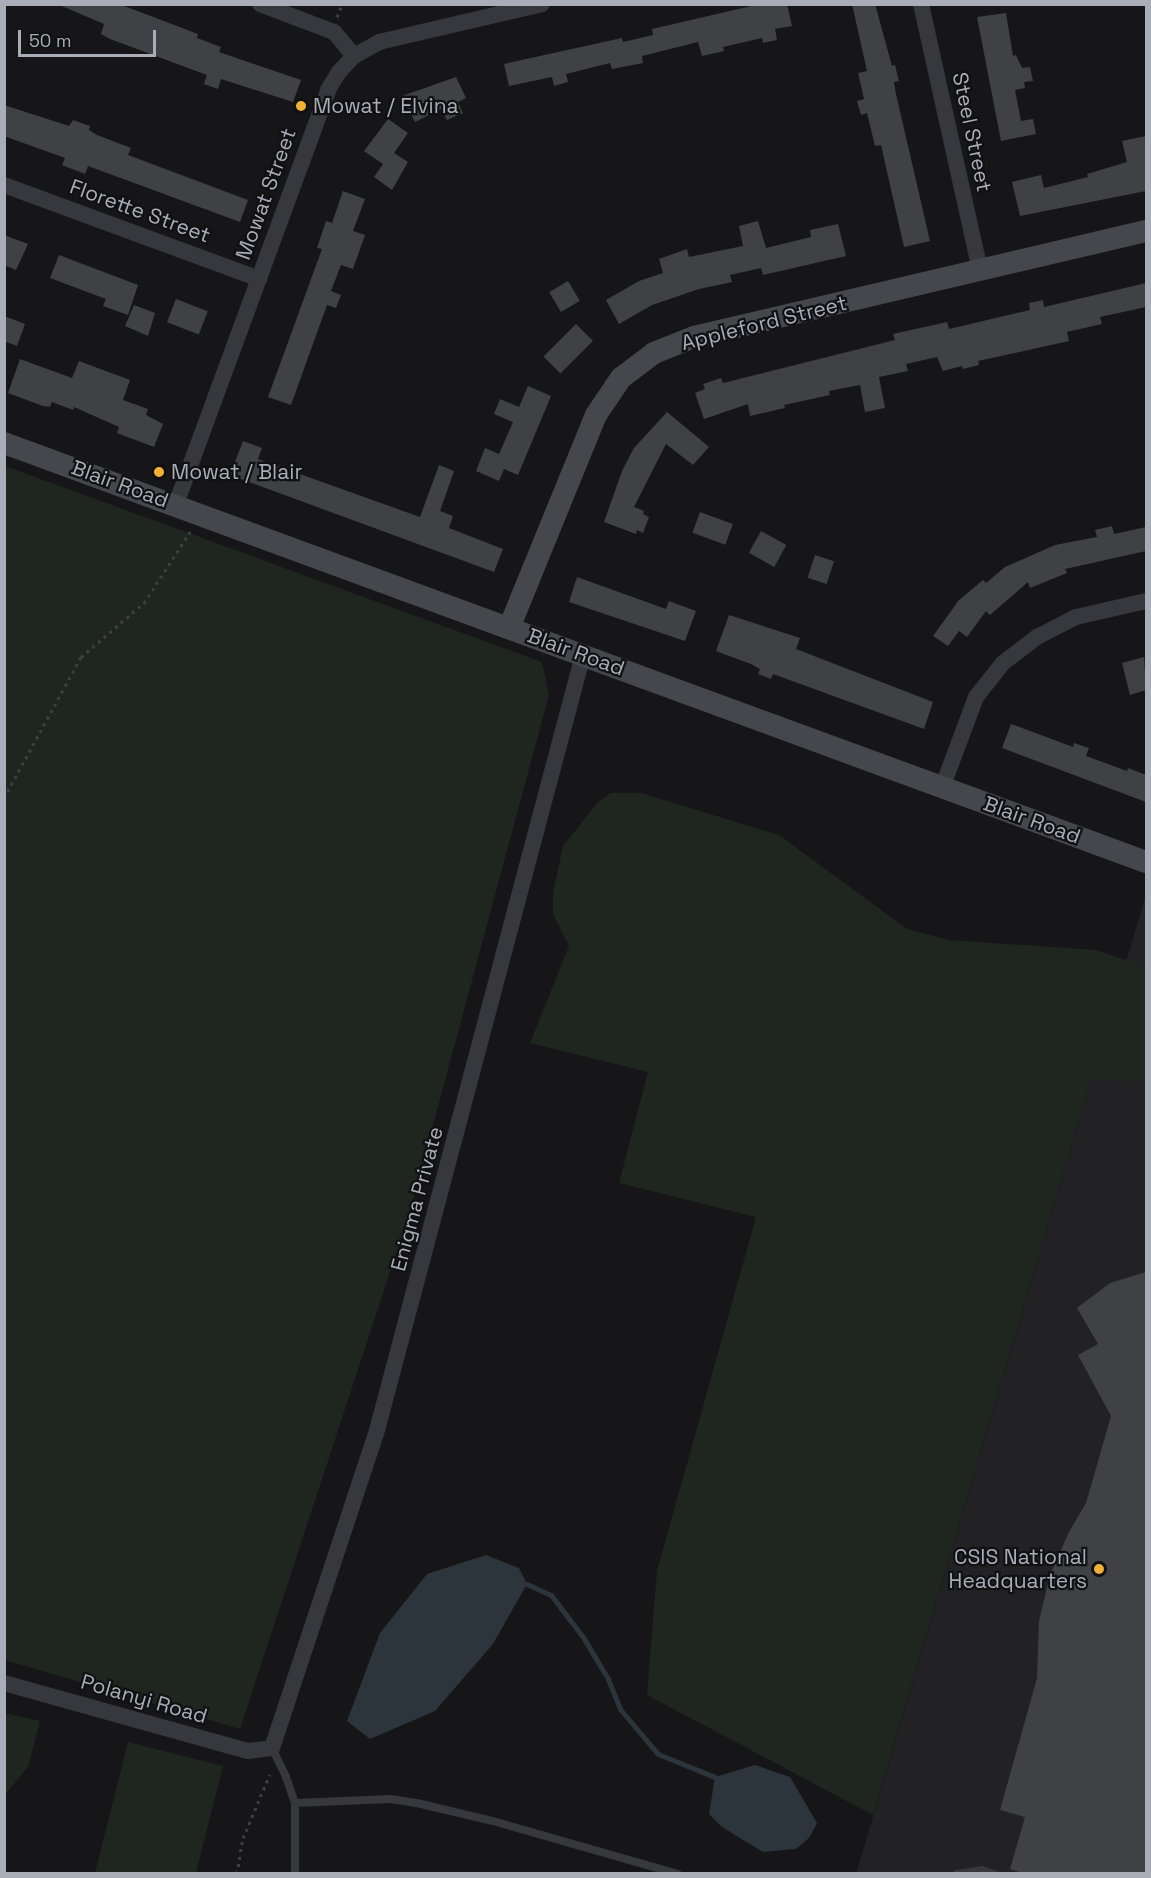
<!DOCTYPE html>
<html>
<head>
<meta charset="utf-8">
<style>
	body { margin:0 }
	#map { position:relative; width:1151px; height:1878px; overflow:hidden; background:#161618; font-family:"Space Grotesk",sans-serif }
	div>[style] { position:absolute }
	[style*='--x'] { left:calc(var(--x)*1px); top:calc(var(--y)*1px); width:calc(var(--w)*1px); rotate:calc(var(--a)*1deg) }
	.built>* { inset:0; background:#222225 }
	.green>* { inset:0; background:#1e261f }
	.water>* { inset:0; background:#2c353c }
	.stream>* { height:5px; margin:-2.5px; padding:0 2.5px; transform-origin:2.5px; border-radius:2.5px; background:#2c353c }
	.building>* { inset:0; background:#404145; transform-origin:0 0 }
	.path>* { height:3px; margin-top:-1.5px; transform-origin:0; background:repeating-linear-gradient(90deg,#3d3f44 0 3px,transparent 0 7.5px) }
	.lane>* { height:8px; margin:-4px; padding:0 4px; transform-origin:4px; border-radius:4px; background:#37383d }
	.street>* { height:16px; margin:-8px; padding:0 8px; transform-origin:8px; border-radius:8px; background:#37383d }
	.secondary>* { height:22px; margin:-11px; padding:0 11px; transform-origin:11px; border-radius:11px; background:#45474d }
	.dots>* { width:16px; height:16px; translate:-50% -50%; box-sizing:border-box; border:3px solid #111113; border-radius:50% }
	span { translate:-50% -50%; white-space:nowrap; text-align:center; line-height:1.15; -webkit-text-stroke:4.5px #111113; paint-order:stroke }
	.poi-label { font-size:21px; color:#a8adb8 }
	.left { translate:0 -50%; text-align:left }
	.right { translate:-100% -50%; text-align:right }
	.street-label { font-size:21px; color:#a8adb8 }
	.frame { position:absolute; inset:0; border:6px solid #a8adb8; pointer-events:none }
	.scale { position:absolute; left:18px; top:30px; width:138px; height:27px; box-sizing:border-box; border:3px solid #a8adb8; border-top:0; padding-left:8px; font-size:18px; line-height:21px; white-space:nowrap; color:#a8adb8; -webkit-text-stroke:4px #111113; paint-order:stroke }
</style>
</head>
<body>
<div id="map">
	<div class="built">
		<i style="clip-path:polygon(1145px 898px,1146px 1873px,856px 1874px)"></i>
	</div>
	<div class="green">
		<i style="clip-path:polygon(5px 466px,542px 662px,549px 695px,409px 1214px,240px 1729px,5px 1660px)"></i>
		<i style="clip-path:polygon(611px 793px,641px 793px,779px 835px,907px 929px,949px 940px,1096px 950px,1146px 967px,1146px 1081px,1091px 1080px,873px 1815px,647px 1695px,657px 1571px,756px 1217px,619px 1183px,648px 1072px,530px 1043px,569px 946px,553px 914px,553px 893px,563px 846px,598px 802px)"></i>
		<i style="clip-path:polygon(5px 1713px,40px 1721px,28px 1767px,5px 1795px)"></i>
		<i style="clip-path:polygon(128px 1742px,223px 1766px,196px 1873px,95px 1873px)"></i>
	</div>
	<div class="water">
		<i style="clip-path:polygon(486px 1555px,519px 1568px,527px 1584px,493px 1644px,435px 1711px,370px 1739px,347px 1721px,380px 1633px,427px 1574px)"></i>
		<i style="clip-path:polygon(755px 1765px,790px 1777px,817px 1823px,809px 1838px,796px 1849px,763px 1852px,722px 1827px,709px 1814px,715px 1777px)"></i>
	</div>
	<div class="stream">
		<i style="--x:527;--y:1584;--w:26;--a:25"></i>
		<i style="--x:551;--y:1595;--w:53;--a:52.7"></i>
		<i style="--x:583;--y:1637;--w:49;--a:59.2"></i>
		<i style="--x:608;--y:1679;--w:32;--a:68"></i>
		<i style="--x:620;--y:1709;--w:59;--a:49.8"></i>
		<i style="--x:658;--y:1754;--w:61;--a:22"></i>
	</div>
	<div class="building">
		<i style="clip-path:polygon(57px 4px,119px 4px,198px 34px,197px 38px,221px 47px,219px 52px,301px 80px,293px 102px,221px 79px,218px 89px,204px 84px,207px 75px,110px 39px,101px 34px,104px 24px)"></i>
		<i style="clip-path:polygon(760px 4px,787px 4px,792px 26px,775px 29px,777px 40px,763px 43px,762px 38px,723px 47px,724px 51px,702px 56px,698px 42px,642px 56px,643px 63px,612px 69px,610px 63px,566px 74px,568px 82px,554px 86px,552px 77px,509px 86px,504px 64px,622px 38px,623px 42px,653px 35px,652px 29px)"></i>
		<i style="clip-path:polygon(852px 4px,875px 4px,892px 66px,895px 65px,899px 81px,894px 82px,896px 94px,930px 241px,904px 247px,881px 145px,875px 146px,867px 113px,861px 115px,857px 101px,864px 99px,858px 73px,867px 71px)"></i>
		<i style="clip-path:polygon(1006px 13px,1013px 56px,1016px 55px,1022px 68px,1030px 67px,1033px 81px,1024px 82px,1025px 88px,1015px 90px,1021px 121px,1033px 119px,1036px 134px,1001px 141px,977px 17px)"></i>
		<i style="clip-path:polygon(456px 77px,466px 98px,458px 102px,463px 113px,447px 120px,441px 109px,415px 122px,402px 96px)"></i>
		<i style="clip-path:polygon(4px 105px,69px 126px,73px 120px,90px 126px,89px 130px,97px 135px,131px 148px,128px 155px,248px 200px,240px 222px,88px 166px,85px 174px,62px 165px,65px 158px,4px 136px)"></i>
		<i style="clip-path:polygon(388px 119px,408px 133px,394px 153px,408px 162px,392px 190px,374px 177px,383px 164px,364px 151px)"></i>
		<i style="clip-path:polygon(1146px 136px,1146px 191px,1020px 216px,1012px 182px,1041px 175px,1044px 188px,1088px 177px,1087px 174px,1127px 162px,1122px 141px)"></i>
		<i style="clip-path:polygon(343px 191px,365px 199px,353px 231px,365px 235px,353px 269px,341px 265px,331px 291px,341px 295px,336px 308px,327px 305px,291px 405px,268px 397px,322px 249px,317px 248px,326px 221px,332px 223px)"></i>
		<i style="clip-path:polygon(758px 221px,766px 248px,811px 237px,810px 230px,838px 224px,846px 256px,763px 275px,761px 268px,730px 275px,732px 282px,699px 289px,652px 305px,619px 324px,606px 300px,639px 281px,663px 273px,659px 259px,687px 249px,689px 257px,743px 246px,739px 226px)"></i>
		<i style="clip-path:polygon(4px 235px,28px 244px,16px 270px,4px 265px)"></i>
		<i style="clip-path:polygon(59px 255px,138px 285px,128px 315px,103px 306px,106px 299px,50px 278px)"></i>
		<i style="left:568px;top:281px;width:23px;height:22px;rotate:59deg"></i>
		<i style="clip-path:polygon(1146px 283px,1146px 307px,1100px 317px,1102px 324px,1067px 332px,1069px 341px,978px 361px,979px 365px,963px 369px,962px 366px,943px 371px,937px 357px,906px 364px,908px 371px,879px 377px,885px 408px,865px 412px,860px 385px,829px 391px,830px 395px,784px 405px,785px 408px,750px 416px,748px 404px,704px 419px,695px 393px,705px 389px,703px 384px,721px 378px,723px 383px,895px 340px,893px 334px,947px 322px,949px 329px,1030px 310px,1029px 303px,1043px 300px,1044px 307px)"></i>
		<i style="left:176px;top:299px;width:34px;height:25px;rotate:21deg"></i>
		<i style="clip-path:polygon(134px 305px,155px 313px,148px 336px,125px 326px)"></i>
		<i style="clip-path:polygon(4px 316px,25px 324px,17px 346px,4px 341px)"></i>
		<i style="left:576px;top:324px;width:24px;height:46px;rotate:45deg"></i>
		<i style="clip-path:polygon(20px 359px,72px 378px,79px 361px,130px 380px,123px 400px,148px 409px,146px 415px,163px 424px,154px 447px,117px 433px,119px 427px,74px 407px,73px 410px,52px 402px,50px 407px,43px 406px,8px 393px)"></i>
		<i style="clip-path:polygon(528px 386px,551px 396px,518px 475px,504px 469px,499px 481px,476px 471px,485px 448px,499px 454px,513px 422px,494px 414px,500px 399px,519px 407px)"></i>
		<i style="clip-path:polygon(667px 412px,709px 447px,693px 465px,666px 444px,634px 507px,644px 511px,643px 514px,649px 517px,643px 533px,637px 530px,636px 534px,604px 522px,622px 471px,634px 448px)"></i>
		<i style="clip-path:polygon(243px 441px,262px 448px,258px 459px,420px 517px,439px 465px,454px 471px,440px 511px,453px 516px,449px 528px,503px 549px,494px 572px,230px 475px)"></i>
		<i style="left:700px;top:512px;width:35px;height:22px;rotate:20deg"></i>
		<i style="clip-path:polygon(1112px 526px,1114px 534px,1146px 527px,1146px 551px,1065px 569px,1067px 573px,1030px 588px,1028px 582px,990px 615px,986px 611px,967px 637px,959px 631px,948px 646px,933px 636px,959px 600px,983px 580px,986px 583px,1005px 567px,1055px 545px,1097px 537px,1095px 530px)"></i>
		<i style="left:761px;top:531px;width:29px;height:25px;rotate:29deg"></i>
		<i style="left:815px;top:555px;width:20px;height:24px;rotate:18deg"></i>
		<i style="clip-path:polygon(577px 577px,666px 609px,669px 601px,696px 611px,685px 641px,569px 602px)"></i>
		<i style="clip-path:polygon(729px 615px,800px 638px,796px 649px,933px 702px,924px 729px,773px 674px,771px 679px,758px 674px,760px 669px,751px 664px,716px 651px)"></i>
		<i style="clip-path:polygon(1144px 657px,1146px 690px,1130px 695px,1122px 663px)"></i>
		<i style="clip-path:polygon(1011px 724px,1073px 747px,1074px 743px,1089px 748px,1086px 756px,1127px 771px,1128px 768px,1146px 775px,1146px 802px,1002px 748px)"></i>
		<i style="clip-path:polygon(1146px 1272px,1146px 1874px,1026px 1874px,1010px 1869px,1025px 1817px,1000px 1810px,1037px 1678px,1039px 1621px,1050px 1575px,1069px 1532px,1086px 1503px,1111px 1416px,1078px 1355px,1098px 1344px,1077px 1308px,1110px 1283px)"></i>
	</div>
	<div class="path">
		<i style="--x:337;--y:17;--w:14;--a:-69"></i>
		<i style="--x:4;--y:798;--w:161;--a:-61.4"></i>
		<i style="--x:81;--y:657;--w:83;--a:-40.6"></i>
		<i style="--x:144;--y:603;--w:85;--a:-57.1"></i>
		<i style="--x:237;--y:1874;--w:36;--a:-81"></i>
		<i style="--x:243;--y:1838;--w:69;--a:-67.1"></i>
	</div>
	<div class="lane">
		<i style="--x:272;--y:1748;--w:32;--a:64"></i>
		<i style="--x:286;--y:1777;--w:28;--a:71"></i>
		<i style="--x:295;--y:1803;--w:71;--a:90"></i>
		<i style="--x:295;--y:1803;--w:96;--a:-2.4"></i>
		<i style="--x:391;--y:1799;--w:30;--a:9"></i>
		<i style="--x:421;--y:1804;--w:74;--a:13.3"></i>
		<i style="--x:493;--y:1821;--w:192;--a:16"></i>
		<i style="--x:957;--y:1874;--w:25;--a:-9"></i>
		<i style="--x:982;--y:1870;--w:13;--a:18"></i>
	</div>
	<div class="street">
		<i style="--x:260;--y:4;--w:79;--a:20.7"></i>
		<i style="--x:334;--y:32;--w:31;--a:50"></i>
		<i style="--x:921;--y:4;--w:272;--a:77.5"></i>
		<i style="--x:4;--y:185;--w:272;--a:20.2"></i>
		<i style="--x:176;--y:504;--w:441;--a:-69.8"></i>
		<i style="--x:328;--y:90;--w:21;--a:-59"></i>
		<i style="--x:339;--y:72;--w:22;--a:-47"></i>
		<i style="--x:354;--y:56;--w:29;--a:-29"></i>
		<i style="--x:379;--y:42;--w:167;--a:-13.1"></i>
		<i style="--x:942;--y:788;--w:97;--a:-69.5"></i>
		<i style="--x:976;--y:697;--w:43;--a:-51.5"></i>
		<i style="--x:1003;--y:663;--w:43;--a:-37.4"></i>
		<i style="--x:1037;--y:637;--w:44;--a:-27.1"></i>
		<i style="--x:1076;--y:617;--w:72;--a:-12.9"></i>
		<i style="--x:4;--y:1683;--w:253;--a:15.6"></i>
		<i style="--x:248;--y:1751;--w:24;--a:-7"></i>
		<i style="--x:272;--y:1748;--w:331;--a:-71.7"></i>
		<i style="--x:376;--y:1434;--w:806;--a:-75.12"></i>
	</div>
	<div class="secondary">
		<i style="--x:4;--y:443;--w:1216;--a:20.15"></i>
		<i style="--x:509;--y:628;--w:230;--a:-67.8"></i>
		<i style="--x:596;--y:415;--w:45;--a:-56"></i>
		<i style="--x:621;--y:378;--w:41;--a:-37.1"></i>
		<i style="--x:654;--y:353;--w:43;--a:-21.8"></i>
		<i style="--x:694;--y:337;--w:464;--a:-13.2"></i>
	</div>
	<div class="dots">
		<i style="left:301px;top:106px;background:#f2b134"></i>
		<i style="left:159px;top:472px;background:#f2b134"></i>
		<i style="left:1099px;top:1569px;background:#f2b134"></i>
	</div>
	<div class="poi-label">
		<span class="left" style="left:313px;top:106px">Mowat / Elvina</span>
		<span class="left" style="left:171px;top:472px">Mowat / Blair</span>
		<span class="right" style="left:1087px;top:1569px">CSIS National<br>Headquarters</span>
	</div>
	<div class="street-label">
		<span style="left:972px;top:132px;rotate:78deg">Steel Street</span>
		<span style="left:266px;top:194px;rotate:-70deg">Mowat Street</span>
		<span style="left:140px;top:211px;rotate:20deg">Florette Street</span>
		<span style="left:764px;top:323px;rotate:-14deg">Appleford Street</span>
		<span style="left:120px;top:484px;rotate:20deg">Blair Road</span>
		<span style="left:576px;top:652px;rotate:20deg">Blair Road</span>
		<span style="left:1032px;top:820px;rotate:20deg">Blair Road</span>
		<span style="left:417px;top:1199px;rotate:-75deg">Enigma Private</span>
		<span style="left:144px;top:1699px;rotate:16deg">Polanyi Road</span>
	</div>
	<div class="frame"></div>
	<div class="scale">50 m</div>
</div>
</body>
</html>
